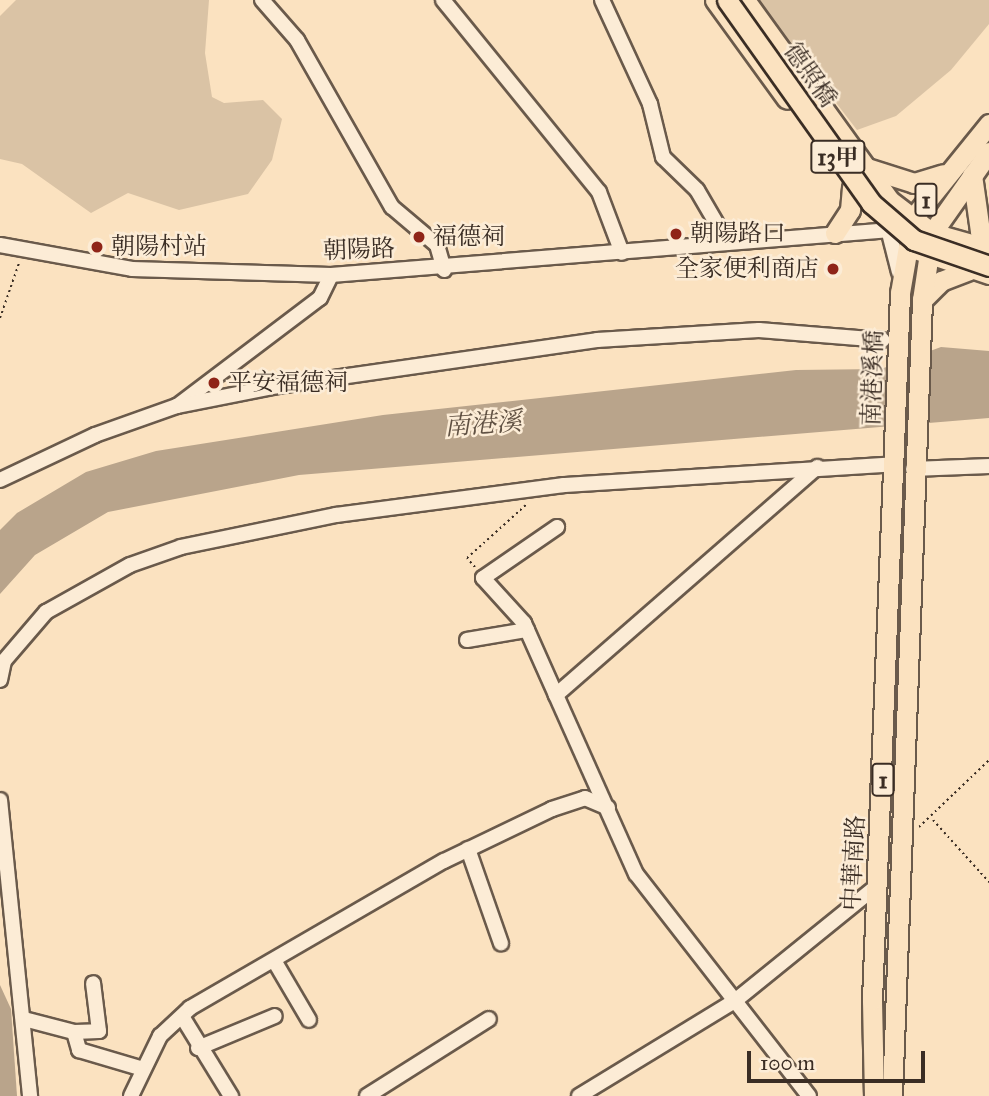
<!DOCTYPE html>
<html>
<head>
<meta charset="utf-8">
<style>
	body { margin:0 }
	#map { position:relative; width:989px; height:1096px; overflow:hidden; background:#fbe2c0; font-family:"IM FELL Great Primer","Noto Serif TC",serif }
	div>[style] { position:absolute }
	[style*='--x'] { left:calc(var(--x)*1px); top:calc(var(--y)*1px); width:calc(var(--w)*1px); rotate:calc(var(--a)*1deg) }
	.green>* { inset:0; background:#dac3a5 }
	.water>* { inset:0; background:#b9a48b }
	.path>* { height:2px; margin-top:-1px; transform-origin:0; background:repeating-linear-gradient(90deg,#3a2d24 0 2px,transparent 0 5.5px) }
	.roads { filter:drop-shadow(2px 0 #6a5a4b) drop-shadow(-2px 0 #6a5a4b) drop-shadow(0 2px #6a5a4b) drop-shadow(0 -2px #6a5a4b) }
	.minor>* { height:14px; margin:-7px; padding:0 7px; transform-origin:7px; border-radius:7px; background:#fcecd6 }
	.major>* { height:19px; margin:-9.5px; padding:0 9.5px; transform-origin:9.5px; border-radius:9.5px; background:#fbe2c0 }
	.bridges { filter:drop-shadow(2px 0 #3a2d24) drop-shadow(-2px 0 #3a2d24) drop-shadow(0 2px #3a2d24) drop-shadow(0 -2px #3a2d24) }
	.major-bridge>* { height:19px; margin:-9.5px; padding:0 9.5px; transform-origin:9.5px; border-radius:9.5px; background:#fbe2c0 }
	.dots>* { width:19px; height:19px; translate:-50% -50%; box-sizing:border-box; border:4px solid #fcecd6; border-radius:50% }
	span { translate:-50% -50%; white-space:nowrap; text-align:center; line-height:1.15; -webkit-text-stroke:5px #fcecd6; paint-order:stroke }
	.shield-label span { padding:2px 5px; background:#fcecd6; border:2px solid; border-radius:5px; -webkit-text-stroke-width:0 }
	.shield-label { font-size:23px; color:#3a2d24; font-weight:700 }
	.street-label { font-size:24px; color:#3a2d24 }
	.poi-label { font-size:24px; color:#3a2d24 }
	.left { translate:0 -50%; text-align:left }
	.right { translate:-100% -50%; text-align:right }
	.water-label { font-size:26px; color:#605143; font-style:italic }
	.scale { position:absolute; left:747px; top:1051px; width:178px; height:32px; box-sizing:border-box; border:4px solid #3a2d24; border-top:0; padding-left:9px; font-size:21px; line-height:24px; white-space:nowrap; color:#3a2d24; -webkit-text-stroke:5px #fcecd6; paint-order:stroke }
</style>
</head>
<body>
<div id="map">
	<div class="green">
		<i style="clip-path:polygon(16px 0,209px 0,205px 53px,212px 97px,224px 103px,263px 100px,282px 119px,272px 160px,248px 194px,179px 210px,128px 193px,91px 213px,22px 164px,0 159px,0 16px)"></i>
		<i style="clip-path:polygon(757px 0,989px 0,989px 24px,951px 70px,896px 116px,857px 130px)"></i>
	</div>
	<div class="water">
		<i style="clip-path:polygon(941px 347px,989px 351px,989px 418px,299px 475px,108px 512px,35px 555px,0 594px,0 530px,17px 513px,86px 472px,156px 451px,383px 415px,796px 370px,881px 369px)"></i>
		<i style="clip-path:polygon(0 985px,11px 1009px,17px 1096px,0 1096px)"></i>
	</div>
	<div class="path">
		<i style="--x:0;--y:318;--w:58;--a:-70.9"></i>
		<i style="--x:475;--y:567;--w:12;--a:-132"></i>
		<i style="--x:467;--y:558;--w:81;--a:-42"></i>
		<i style="--x:933;--y:820;--w:84;--a:47.9"></i>
		<i style="--x:919;--y:827;--w:97;--a:-43.7"></i>
	</div>
	<div class="roads">
		<div class="minor">
			<i style="--x:262;--y:0;--w:53;--a:48.8"></i>
			<i style="--x:297;--y:40;--w:192;--a:60.4"></i>
			<i style="--x:392;--y:207;--w:59;--a:40.2"></i>
			<i style="--x:437;--y:245;--w:26;--a:74"></i>
			<i style="--x:443;--y:0;--w:247;--a:50.9"></i>
			<i style="--x:599;--y:192;--w:65;--a:69.3"></i>
			<i style="--x:602;--y:0;--w:115;--a:65.2"></i>
			<i style="--x:650;--y:104;--w:55;--a:76.2"></i>
			<i style="--x:663;--y:157;--w:47;--a:44.1"></i>
			<i style="--x:697;--y:190;--w:61;--a:59.7"></i>
			<i style="--x:888;--y:229;--w:44;--a:75.7"></i>
			<i style="--x:0;--y:245;--w:134;--a:10.3"></i>
			<i style="--x:132;--y:269;--w:199;--a:1.7"></i>
			<i style="--x:331;--y:275;--w:574;--a:-4.6"></i>
			<i style="--x:177;--y:406;--w:179;--a:-37.1"></i>
			<i style="--x:320;--y:298;--w:25;--a:-64"></i>
			<i style="--x:913;--y:469;--w:76;--a:-2.3"></i>
			<i style="--x:0;--y:480;--w:105;--a:-25.3"></i>
			<i style="--x:95;--y:435;--w:87;--a:-19.5"></i>
			<i style="--x:177;--y:406;--w:103;--a:-11.2"></i>
			<i style="--x:278;--y:386;--w:322;--a:-8.2"></i>
			<i style="--x:597;--y:340;--w:162;--a:-3.5"></i>
			<i style="--x:759;--y:330;--w:124;--a:4.6"></i>
			<i style="--x:467;--y:640;--w:61;--a:-9.5"></i>
			<i style="--x:0;--y:680;--w:19;--a:-78"></i>
			<i style="--x:4;--y:661;--w:65;--a:-49.4"></i>
			<i style="--x:46;--y:612;--w:96;--a:-29.2"></i>
			<i style="--x:130;--y:565;--w:54;--a:-19.4"></i>
			<i style="--x:181;--y:547;--w:158;--a:-11.7"></i>
			<i style="--x:336;--y:515;--w:230;--a:-7.5"></i>
			<i style="--x:564;--y:485;--w:332;--a:-3.6"></i>
			<i style="--x:556;--y:695;--w:79;--a:-114"></i>
			<i style="--x:524;--y:623;--w:61;--a:-132.3"></i>
			<i style="--x:483;--y:578;--w:90;--a:-34.6"></i>
			<i style="--x:0;--y:800;--w:298;--a:84.2"></i>
			<i style="--x:468;--y:849;--w:100;--a:70.7"></i>
			<i style="--x:275;--y:962;--w:67;--a:59.6"></i>
			<i style="--x:183;--y:1018;--w:92;--a:58.4"></i>
			<i style="--x:24;--y:1019;--w:52;--a:14.6"></i>
			<i style="--x:74;--y:1032;--w:19;--a:74"></i>
			<i style="--x:79;--y:1050;--w:67;--a:16.5"></i>
			<i style="--x:74;--y:1032;--w:25;--a:-2"></i>
			<i style="--x:99;--y:1031;--w:48;--a:-97.1"></i>
			<i style="--x:198;--y:1048;--w:83;--a:-22.6"></i>
			<i style="--x:131;--y:1096;--w:67;--a:-64.2"></i>
			<i style="--x:160;--y:1036;--w:41;--a:-43"></i>
			<i style="--x:190;--y:1008;--w:293;--a:-30.1"></i>
			<i style="--x:444;--y:861;--w:120;--a:-25.7"></i>
			<i style="--x:552;--y:809;--w:35;--a:-18"></i>
			<i style="--x:585;--y:798;--w:25;--a:23"></i>
			<i style="--x:367;--y:1096;--w:144;--a:-32.3"></i>
			<i style="--x:579;--y:1096;--w:184;--a:-31.4"></i>
			<i style="--x:736;--y:1000;--w:183;--a:-39"></i>
			<i style="--x:809;--y:1096;--w:281;--a:-127.9"></i>
			<i style="--x:636;--y:874;--w:196;--a:-114.1"></i>
			<i style="--x:556;--y:695;--w:347;--a:-41.1"></i>
		</div>
		<div class="major">
			<i style="--x:715;--y:0;--w:122;--a:54"></i>
			<i style="--x:745;--y:0;--w:246;--a:54.2"></i>
			<i style="--x:889;--y:200;--w:54;--a:37.5"></i>
			<i style="--x:932;--y:233;--w:59;--a:15.7"></i>
			<i style="--x:864;--y:167;--w:52;--a:17.7"></i>
			<i style="--x:914;--y:183;--w:30;--a:-17"></i>
			<i style="--x:972;--y:175;--w:57;--a:81.9"></i>
			<i style="--x:980;--y:231;--w:12;--a:42"></i>
			<i style="--x:835;--y:233;--w:27;--a:-57"></i>
			<i style="--x:850;--y:210;--w:23;--a:-85"></i>
			<i style="--x:918;--y:250;--w:75;--a:18.7"></i>
			<i style="--x:922;--y:300;--w:27;--a:-45"></i>
			<i style="--x:941;--y:281;--w:30;--a:-21"></i>
			<i style="--x:874;--y:1096;--w:96;--a:-91.2"></i>
			<i style="--x:872;--y:1000;--w:708;--a:-87.73"></i>
			<i style="--x:900;--y:293;--w:76;--a:-80.2"></i>
			<i style="--x:913;--y:218;--w:121;--a:-51"></i>
			<i style="--x:892;--y:1096;--w:797;--a:-87.84"></i>
			<i style="--x:922;--y:300;--w:68;--a:-81.5"></i>
			<i style="--x:932;--y:233;--w:99;--a:-54.9"></i>
		</div>
	</div>
	<div class="bridges">
		<div class="major-bridge">
			<i style="--x:727;--y:0;--w:249;--a:54.6"></i>
			<i style="--x:871;--y:203;--w:57;--a:40.7"></i>
			<i style="--x:914;--y:240;--w:79;--a:19.1"></i>
		</div>
	</div>
	<div class="dots">
		<i style="left:676px;top:234px;background:#8f2418"></i>
		<i style="left:419px;top:237px;background:#8f2418"></i>
		<i style="left:97px;top:247px;background:#8f2418"></i>
		<i style="left:833px;top:269px;background:#8f2418"></i>
		<i style="left:214px;top:383px;background:#8f2418"></i>
	</div>
	<div class="shield-label">
		<span style="left:838px;top:157px">13甲</span>
		<span style="left:926px;top:200px">1</span>
		<span style="left:883px;top:780px">1</span>
	</div>
	<div class="street-label">
		<span style="left:810px;top:75px;rotate:55deg">德照橋</span>
		<span style="left:359px;top:250px;rotate:-2deg">朝陽路</span>
		<span style="left:873px;top:378px;rotate:-88deg">南港溪橋</span>
		<span style="left:854px;top:863px;rotate:-87deg">中華南路</span>
	</div>
	<div class="poi-label">
		<span class="left" style="left:690px;top:234px">朝陽路口</span>
		<span class="left" style="left:433px;top:237px">福德祠</span>
		<span class="left" style="left:111px;top:247px">朝陽村站</span>
		<span class="right" style="left:819px;top:269px">全家便利商店</span>
		<span class="left" style="left:228px;top:383px">平安福德祠</span>
	</div>
	<div class="water-label">
		<span style="left:483px;top:424px;rotate:-4deg">南港溪</span>
	</div>
	<div class="scale">100 m</div>
</div>
</body>
</html>
